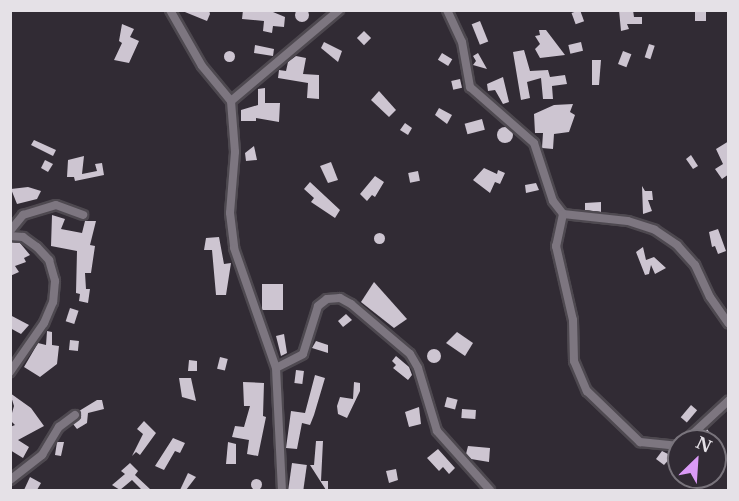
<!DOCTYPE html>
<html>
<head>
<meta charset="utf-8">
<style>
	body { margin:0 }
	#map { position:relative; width:739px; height:501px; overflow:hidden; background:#312b34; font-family:"Libre Baskerville",serif }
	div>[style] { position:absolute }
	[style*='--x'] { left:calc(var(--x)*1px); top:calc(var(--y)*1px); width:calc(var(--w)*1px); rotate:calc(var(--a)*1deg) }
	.building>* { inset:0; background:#cdc5d1; transform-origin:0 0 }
	.round { border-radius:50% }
	.roads { filter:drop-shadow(2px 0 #4e4950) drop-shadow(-2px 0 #4e4950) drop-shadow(0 2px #4e4950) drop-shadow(0 -2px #4e4950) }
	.minor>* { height:8px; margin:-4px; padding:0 4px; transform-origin:4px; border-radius:4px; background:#7d7680 }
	span { translate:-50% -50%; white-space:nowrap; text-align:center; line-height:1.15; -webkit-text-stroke:6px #312b34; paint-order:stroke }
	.frame { position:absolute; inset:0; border:12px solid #e5e1e7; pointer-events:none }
	.north { position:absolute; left:667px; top:429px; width:60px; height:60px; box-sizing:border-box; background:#312b34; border:2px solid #79747c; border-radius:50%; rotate:25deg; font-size:16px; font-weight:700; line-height:24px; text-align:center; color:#e5e1e7 }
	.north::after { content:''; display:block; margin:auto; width:21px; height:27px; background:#da9af6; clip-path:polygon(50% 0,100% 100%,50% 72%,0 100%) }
</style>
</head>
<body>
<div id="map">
	<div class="building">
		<i class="round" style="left:295px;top:8px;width:14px;height:14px"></i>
		<i style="clip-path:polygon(180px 10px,209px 10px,210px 14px,207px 21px)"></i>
		<i style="clip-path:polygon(243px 10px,273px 12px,285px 17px,284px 27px,273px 26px,272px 33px,263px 31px,264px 21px,242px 19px)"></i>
		<i style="left:580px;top:10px;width:12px;height:9px;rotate:70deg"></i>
		<i style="clip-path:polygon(619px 10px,633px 10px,634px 17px,642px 17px,642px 24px,627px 24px,629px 29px,621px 31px)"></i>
		<i style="left:695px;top:12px;width:11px;height:9px"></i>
		<i style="left:480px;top:21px;width:22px;height:9px;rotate:68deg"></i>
		<i style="clip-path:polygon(122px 24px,134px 29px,130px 37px,139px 41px,129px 63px,114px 60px,122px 43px,119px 41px)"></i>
		<i style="clip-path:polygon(539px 30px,546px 30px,565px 55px,540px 58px,535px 49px,540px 44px,535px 36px,540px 35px)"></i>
		<i style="left:364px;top:31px;width:10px;height:10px;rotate:45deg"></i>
		<i style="clip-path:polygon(324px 42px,342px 51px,338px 62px,321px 48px)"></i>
		<i style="left:581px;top:42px;width:9px;height:13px;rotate:77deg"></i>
		<i style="left:649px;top:44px;width:6px;height:14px;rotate:18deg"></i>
		<i style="clip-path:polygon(255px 45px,274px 49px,273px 56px,254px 53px)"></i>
		<i style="clip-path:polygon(524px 50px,530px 71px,548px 70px,550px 77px,565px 75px,567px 84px,552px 86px,553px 99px,543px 99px,541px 78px,527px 82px,530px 98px,521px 100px,513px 52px)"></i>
		<i class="round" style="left:223.5px;top:50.5px;width:11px;height:11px"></i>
		<i style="left:623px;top:51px;width:9px;height:14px;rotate:21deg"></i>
		<i style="left:442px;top:53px;width:12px;height:8px;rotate:31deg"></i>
		<i style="clip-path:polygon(478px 53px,487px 69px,473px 65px,476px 61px,473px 56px)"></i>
		<i style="clip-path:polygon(296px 56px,306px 58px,303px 74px,319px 75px,319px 99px,307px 98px,308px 83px,278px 78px,279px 70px,286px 71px,288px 62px)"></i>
		<i style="clip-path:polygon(592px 60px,601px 60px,599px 85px,592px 85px)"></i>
		<i style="clip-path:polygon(503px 77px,509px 102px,503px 104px,495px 90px,488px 91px,487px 84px)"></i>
		<i style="left:460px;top:79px;width:9px;height:9px;rotate:77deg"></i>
		<i style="clip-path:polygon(265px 88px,265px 103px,280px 103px,279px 122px,256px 118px,256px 121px,241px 121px,241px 110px,258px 105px,258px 89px)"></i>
		<i style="clip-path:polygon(379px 91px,396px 110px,389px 117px,371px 100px)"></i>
		<i style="clip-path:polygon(573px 104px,570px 112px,575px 115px,569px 132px,554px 134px,553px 149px,542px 148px,543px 133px,535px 133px,534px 114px,554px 105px)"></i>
		<i style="clip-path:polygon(439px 108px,452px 115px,447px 124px,435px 115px)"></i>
		<i style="left:482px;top:119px;width:11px;height:18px;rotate:75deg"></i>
		<i style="clip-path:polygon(405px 123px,412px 128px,408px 135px,400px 130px)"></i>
		<i class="round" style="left:497px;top:127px;width:16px;height:16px"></i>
		<i style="clip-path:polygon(34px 140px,56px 150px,53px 156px,31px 145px)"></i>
		<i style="clip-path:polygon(729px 141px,729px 174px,722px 179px,715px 169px,723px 164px,716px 149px)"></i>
		<i style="clip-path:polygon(254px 146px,257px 160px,246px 161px,245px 153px)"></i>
		<i style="clip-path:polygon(691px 155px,698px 166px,693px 169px,686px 159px)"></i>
		<i style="clip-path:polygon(84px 156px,82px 174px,97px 171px,95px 164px,102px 163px,104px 175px,75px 181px,74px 177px,67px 177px,68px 160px)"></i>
		<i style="clip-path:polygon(45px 160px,53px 164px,48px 172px,41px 168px)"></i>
		<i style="clip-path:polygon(331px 162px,338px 180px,328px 183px,320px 166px)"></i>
		<i style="clip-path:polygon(484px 168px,497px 174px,498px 170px,505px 173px,500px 184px,495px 182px,490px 193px,473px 180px)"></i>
		<i style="left:418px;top:171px;width:10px;height:10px;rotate:79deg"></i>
		<i style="clip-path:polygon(375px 176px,384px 182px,375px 197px,372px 195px,367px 201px,360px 194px)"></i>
		<i style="clip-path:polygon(310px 182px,340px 210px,335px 218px,311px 202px,314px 198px,304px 189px)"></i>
		<i style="clip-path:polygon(536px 183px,539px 190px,526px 193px,525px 185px)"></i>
		<i style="clip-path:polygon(642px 186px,645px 191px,652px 191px,653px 200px,648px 200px,652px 211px,643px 214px)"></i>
		<i style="clip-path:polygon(28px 187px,41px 191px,37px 199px,17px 204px,11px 189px)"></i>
		<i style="clip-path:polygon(601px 202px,601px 212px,585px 210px,585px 203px)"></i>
		<i style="clip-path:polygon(52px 215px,65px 219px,61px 229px,82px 233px,85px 221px,96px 221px,90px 245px,95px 246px,91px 273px,85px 273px,86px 289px,90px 289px,88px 303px,79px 301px,80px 294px,76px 293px,77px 251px,51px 246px)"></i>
		<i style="clip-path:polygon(718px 229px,726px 251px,718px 254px,715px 246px,712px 247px,709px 232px)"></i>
		<i class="round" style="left:373.5px;top:232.5px;width:11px;height:11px"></i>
		<i style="clip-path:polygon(219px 237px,224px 264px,231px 263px,226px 295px,216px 295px,212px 250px,204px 250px,206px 238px)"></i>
		<i style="clip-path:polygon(10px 242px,20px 243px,30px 255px,24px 258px,26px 262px,15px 266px,19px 272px,10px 276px)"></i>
		<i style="clip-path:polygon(643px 247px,646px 260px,654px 257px,666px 268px,655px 274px,651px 265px,649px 274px,645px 275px,636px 252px)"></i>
		<i style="clip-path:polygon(374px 282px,407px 319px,394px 328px,361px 302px)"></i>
		<i style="left:283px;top:284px;width:26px;height:21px;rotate:90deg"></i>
		<i style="left:70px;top:308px;width:9px;height:14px;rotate:18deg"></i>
		<i style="clip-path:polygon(346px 314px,352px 320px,343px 327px,338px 321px)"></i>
		<i style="clip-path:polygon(10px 315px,29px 325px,21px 334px,10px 328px)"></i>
		<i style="clip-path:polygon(47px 331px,52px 332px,52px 345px,59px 346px,57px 364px,40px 377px,24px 367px,38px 343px,46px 345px)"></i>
		<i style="clip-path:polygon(457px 332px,473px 343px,465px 356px,446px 343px)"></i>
		<i style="clip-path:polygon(284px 334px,287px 353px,281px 356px,276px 336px)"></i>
		<i style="left:70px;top:340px;width:9px;height:10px;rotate:6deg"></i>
		<i style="clip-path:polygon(316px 341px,328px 345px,328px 353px,312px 348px)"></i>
		<i class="round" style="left:427px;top:349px;width:14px;height:14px"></i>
		<i style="clip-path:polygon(396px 356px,409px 367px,412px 375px,408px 380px,393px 368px,396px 365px,392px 361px)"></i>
		<i style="left:220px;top:357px;width:8px;height:12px;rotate:14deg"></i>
		<i style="clip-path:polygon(189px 360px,197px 361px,197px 371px,188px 371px)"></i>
		<i style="left:296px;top:370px;width:8px;height:13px;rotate:7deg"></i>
		<i style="clip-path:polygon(315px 375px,325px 378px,314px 415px,310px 425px,302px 423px,297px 449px,286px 448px,291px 411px,305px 413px)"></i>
		<i style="clip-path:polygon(179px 378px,191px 378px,196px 401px,182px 397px)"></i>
		<i style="clip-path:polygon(243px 382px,264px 383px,263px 416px,266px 417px,258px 456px,247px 454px,249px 440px,232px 437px,235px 426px,244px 427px,250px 406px,244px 406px)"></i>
		<i style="clip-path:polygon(354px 382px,360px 383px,360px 391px,347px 418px,338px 414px,337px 406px,340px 397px,353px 399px)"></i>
		<i style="clip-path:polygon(10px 393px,31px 408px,44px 426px,18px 440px,29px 447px,23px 458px,10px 450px,10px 427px,15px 425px,10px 420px,14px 406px)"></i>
		<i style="left:447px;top:397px;width:11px;height:10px;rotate:15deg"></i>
		<i style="clip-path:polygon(97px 400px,102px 400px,104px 409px,88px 413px,87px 423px,77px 429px,73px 424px,81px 418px,79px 411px)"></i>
		<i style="left:691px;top:405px;width:8px;height:16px;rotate:40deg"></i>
		<i style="clip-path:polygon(419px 407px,421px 424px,409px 427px,405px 412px)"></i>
		<i style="left:462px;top:409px;width:14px;height:9px;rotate:4deg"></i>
		<i style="clip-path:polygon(144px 421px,156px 433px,140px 455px,136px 452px,132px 456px,143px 434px,137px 429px)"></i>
		<i style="clip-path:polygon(707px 429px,716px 441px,694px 441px)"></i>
		<i style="clip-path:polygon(173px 438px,185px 443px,180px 453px,175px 451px,164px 470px,155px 466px)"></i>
		<i style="clip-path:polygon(316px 441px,323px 441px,321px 481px,328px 481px,328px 490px,326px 490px,310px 465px,314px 465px)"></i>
		<i style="clip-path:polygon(57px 442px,64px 442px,61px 456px,55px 455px)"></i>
		<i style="clip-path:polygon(228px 442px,236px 444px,236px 464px,226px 464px)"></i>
		<i style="clip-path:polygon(468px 446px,490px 448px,489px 462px,471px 459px,466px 454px)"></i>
		<i style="clip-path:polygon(438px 449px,455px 468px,449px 474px,443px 467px,439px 471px,427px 458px)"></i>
		<i style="clip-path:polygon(662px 451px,672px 456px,664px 465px,656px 459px)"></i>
		<i style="clip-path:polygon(130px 463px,138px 471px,135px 475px,151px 490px,142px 490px,132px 480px,120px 490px,112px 485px,125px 474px,121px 471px)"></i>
		<i style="left:292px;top:463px;width:15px;height:27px;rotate:8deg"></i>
		<i style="clip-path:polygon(396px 469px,398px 480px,389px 483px,386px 471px)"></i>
		<i style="clip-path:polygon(188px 473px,196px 477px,186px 490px,180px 490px)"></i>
		<i style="clip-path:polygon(30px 477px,41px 483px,37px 490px,24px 490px)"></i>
		<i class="round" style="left:250.5px;top:478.5px;width:11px;height:11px"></i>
	</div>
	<div class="roads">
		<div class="minor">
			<i style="--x:170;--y:10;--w:64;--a:60.3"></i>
			<i style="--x:202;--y:66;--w:45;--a:50.4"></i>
			<i style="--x:231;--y:101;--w:51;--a:85.5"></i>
			<i style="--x:235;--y:152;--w:61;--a:94.7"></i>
			<i style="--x:230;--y:213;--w:35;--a:83"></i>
			<i style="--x:234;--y:248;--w:127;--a:70.7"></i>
			<i style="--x:276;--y:368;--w:122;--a:87.2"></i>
			<i style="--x:447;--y:10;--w:35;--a:65"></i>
			<i style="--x:462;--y:42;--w:46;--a:79.9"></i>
			<i style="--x:470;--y:87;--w:85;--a:41.2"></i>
			<i style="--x:534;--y:143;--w:61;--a:71.9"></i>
			<i style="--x:553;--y:201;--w:16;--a:52"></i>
			<i style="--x:563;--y:214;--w:65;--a:6.1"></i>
			<i style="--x:628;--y:221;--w:28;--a:18"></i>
			<i style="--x:655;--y:230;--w:27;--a:34"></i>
			<i style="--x:677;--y:245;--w:27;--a:48"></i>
			<i style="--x:695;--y:265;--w:35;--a:65"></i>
			<i style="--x:710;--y:297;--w:32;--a:55"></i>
			<i style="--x:231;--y:101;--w:141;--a:-40.1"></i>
			<i style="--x:563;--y:214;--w:33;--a:102"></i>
			<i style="--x:556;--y:246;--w:76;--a:77.1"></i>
			<i style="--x:573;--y:320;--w:41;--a:88.6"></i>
			<i style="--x:574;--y:361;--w:33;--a:67"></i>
			<i style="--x:587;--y:391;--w:74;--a:43.9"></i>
			<i style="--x:640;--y:442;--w:39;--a:6"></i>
			<i style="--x:10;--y:231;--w:21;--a:-51"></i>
			<i style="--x:23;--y:215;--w:34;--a:-17"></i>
			<i style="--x:56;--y:205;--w:29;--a:20"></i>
			<i style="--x:10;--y:236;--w:13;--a:4"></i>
			<i style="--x:23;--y:237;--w:17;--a:36"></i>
			<i style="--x:37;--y:247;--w:18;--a:47"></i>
			<i style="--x:49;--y:260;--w:22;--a:74"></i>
			<i style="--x:55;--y:281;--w:21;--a:95"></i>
			<i style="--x:53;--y:302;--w:23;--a:113"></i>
			<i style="--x:44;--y:323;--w:60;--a:124.8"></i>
			<i style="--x:276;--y:368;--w:30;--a:-27"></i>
			<i style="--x:303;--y:354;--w:50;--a:-72.6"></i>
			<i style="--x:318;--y:306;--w:11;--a:-38"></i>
			<i style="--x:327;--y:299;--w:13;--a:-4"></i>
			<i style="--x:340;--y:298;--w:13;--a:29"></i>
			<i style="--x:351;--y:304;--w:77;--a:40.3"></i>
			<i style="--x:410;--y:354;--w:16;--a:60"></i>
			<i style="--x:418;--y:368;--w:66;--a:73.2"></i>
			<i style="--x:437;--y:431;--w:79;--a:48.1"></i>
			<i style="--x:685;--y:441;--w:59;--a:-42.9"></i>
			<i style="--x:10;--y:480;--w:41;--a:-38"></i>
			<i style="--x:42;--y:455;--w:33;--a:-59"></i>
			<i style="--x:59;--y:427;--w:20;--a:-37"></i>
		</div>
	</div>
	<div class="frame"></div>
	<div class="north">N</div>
</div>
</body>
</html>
